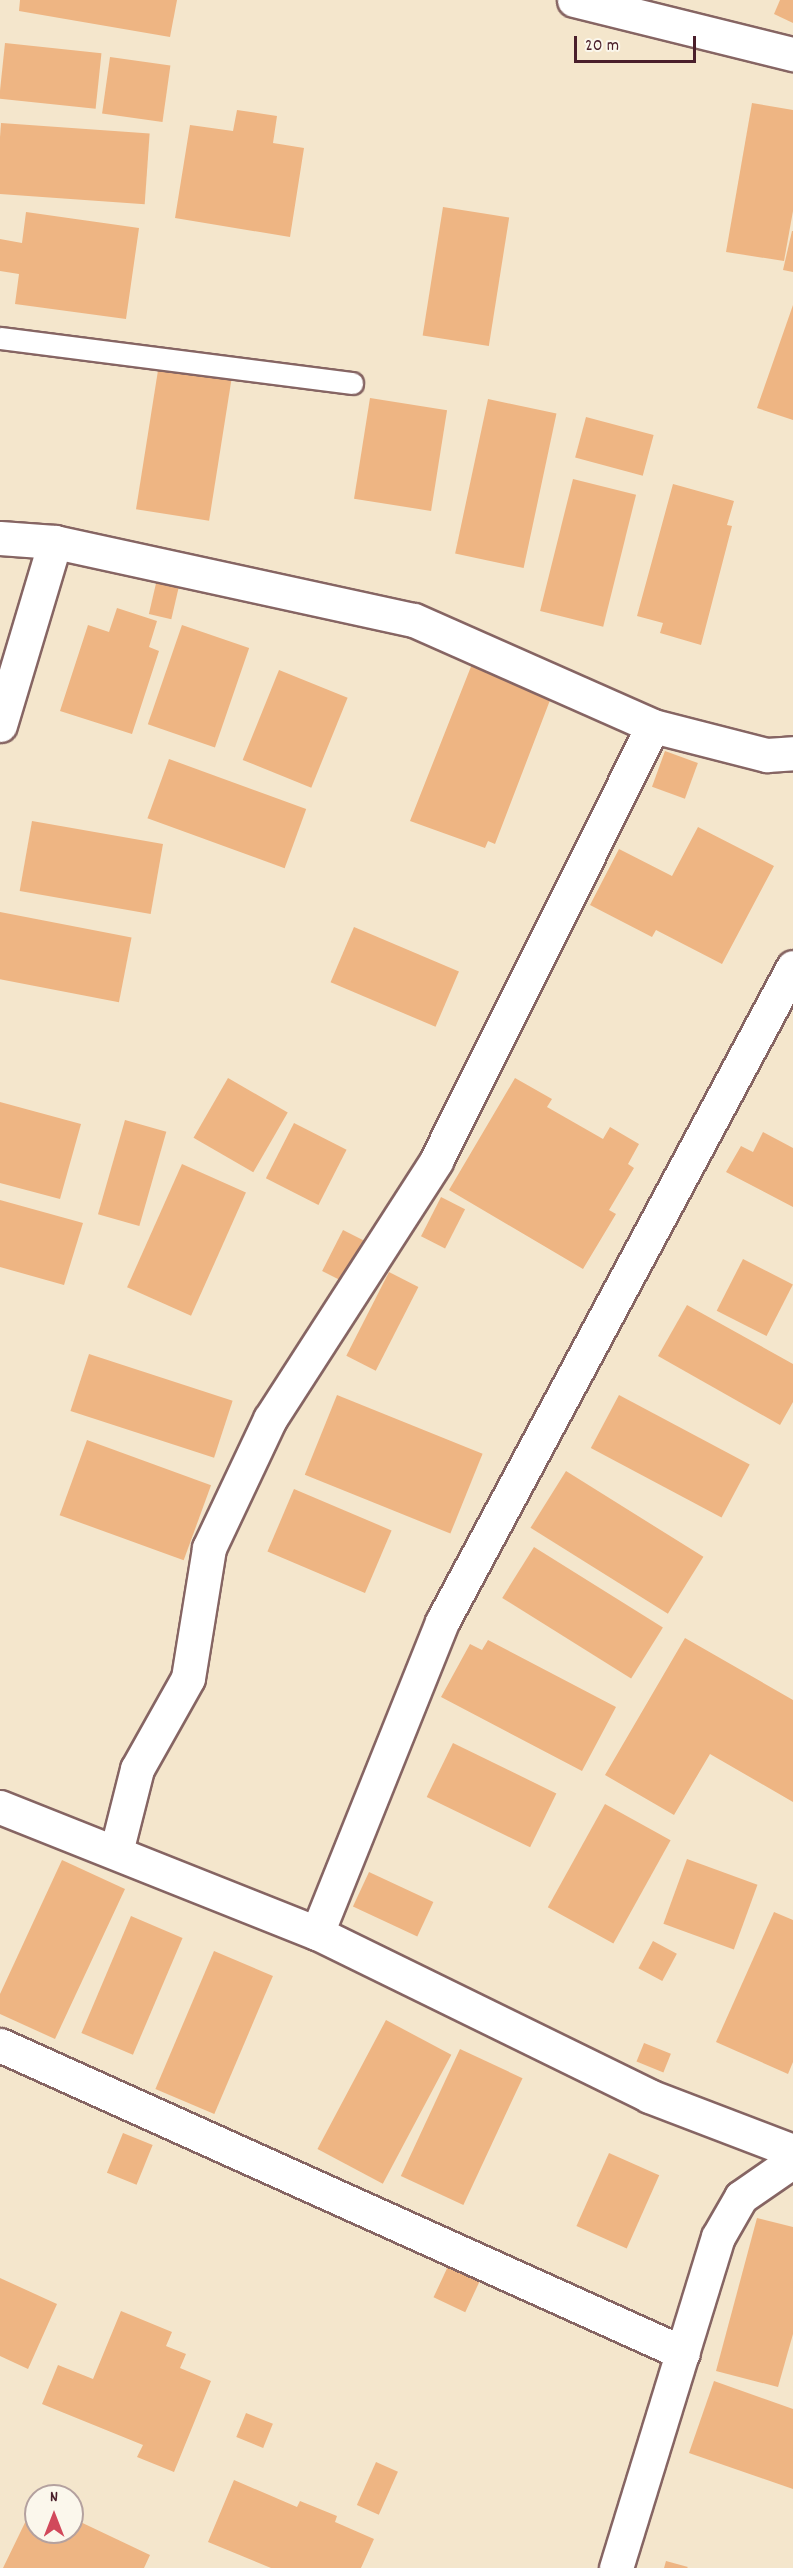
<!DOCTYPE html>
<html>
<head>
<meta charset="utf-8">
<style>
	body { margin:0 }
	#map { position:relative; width:793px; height:2568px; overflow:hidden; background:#f4e6cc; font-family:Dekko,sans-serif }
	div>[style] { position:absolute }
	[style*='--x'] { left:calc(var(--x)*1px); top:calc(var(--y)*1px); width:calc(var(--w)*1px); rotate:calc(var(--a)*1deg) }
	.building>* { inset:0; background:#eeb583; transform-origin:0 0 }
	.roads { filter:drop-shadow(2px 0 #866563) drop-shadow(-2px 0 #866563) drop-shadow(0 2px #866563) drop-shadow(0 -2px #866563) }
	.service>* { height:21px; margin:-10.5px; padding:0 10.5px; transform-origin:10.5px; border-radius:10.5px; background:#fff }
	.minor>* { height:33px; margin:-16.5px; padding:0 16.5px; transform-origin:16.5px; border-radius:16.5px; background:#fff }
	span { translate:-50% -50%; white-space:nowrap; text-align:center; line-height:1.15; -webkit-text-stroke:6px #fbf7ec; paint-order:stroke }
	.north { position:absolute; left:24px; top:2484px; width:60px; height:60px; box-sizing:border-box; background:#fbf7ec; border:2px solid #b4a19f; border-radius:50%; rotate:0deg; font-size:16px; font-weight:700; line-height:24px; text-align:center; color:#4a1f2b }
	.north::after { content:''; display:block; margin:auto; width:21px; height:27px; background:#d1495b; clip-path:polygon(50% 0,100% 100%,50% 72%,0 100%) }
	.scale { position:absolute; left:574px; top:36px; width:122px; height:27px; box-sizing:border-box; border:3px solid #4a1f2b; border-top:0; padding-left:8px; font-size:18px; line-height:21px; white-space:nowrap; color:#4a1f2b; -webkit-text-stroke:4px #fbf7ec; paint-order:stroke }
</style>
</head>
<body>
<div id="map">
	<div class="building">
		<i style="clip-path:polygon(20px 0,177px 0,170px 37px,19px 11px)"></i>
		<i style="clip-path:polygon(780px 0,793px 0,793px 23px,774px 14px)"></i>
		<i style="left:5px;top:43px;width:97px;height:56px;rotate:6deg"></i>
		<i style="left:110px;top:57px;width:61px;height:57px;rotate:8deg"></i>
		<i style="clip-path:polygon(752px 103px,793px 110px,793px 211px,784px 261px,726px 252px)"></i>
		<i style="clip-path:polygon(237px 110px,277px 116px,273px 143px,304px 148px,290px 237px,175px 218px,190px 125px,233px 131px)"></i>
		<i style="left:1px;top:123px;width:149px;height:71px;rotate:4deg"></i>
		<i style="left:443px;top:207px;width:67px;height:130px;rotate:9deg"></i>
		<i style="clip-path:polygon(26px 212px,139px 228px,126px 319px,15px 304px,19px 274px,0 271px,0 239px,22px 243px)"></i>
		<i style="clip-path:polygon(792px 231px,793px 231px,793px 272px,783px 270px)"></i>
		<i style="clip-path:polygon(793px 305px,793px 420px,757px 408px)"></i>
		<i style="left:159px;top:364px;width:74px;height:147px;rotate:9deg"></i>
		<i style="left:370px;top:398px;width:78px;height:102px;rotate:9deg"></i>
		<i style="left:488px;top:399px;width:70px;height:158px;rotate:12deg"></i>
		<i style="left:586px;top:417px;width:70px;height:42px;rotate:15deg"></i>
		<i style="left:573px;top:479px;width:65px;height:136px;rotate:14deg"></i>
		<i style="clip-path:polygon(673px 484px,734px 501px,727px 525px,732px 526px,701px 645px,660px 633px,663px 623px,637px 616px)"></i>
		<i style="left:157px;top:579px;width:23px;height:36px;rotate:13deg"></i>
		<i style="clip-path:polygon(117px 608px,157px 621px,149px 647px,159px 651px,132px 734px,60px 711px,88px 625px,109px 632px)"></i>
		<i style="left:182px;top:625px;width:71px;height:105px;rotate:19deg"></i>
		<i style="clip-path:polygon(472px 664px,552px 695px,495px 844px,488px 841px,485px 848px,410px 821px)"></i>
		<i style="left:279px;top:670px;width:74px;height:97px;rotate:22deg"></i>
		<i style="left:665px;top:751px;width:35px;height:38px;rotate:20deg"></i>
		<i style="left:169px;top:759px;width:146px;height:63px;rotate:20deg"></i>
		<i style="left:32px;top:821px;width:133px;height:71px;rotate:10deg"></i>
		<i style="clip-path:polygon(698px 827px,774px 866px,722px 964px,656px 930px,652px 937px,590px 905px,619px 849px,672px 876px)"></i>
		<i style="left:0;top:912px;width:134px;height:66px;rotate:11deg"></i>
		<i style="left:354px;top:927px;width:114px;height:60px;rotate:23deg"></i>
		<i style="left:228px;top:1078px;width:69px;height:69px;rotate:30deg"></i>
		<i style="clip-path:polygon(515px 1078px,552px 1099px,547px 1107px,603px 1139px,610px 1127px,639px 1144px,628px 1164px,634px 1168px,609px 1210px,616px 1214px,583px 1269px,449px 1190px)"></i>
		<i style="clip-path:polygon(0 1102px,81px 1124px,60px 1199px,0 1183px)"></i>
		<i style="left:125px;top:1120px;width:43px;height:98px;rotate:16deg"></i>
		<i style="left:294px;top:1123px;width:59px;height:62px;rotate:27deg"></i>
		<i style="clip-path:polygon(763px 1132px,793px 1148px,793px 1207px,726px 1172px,741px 1146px,753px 1152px)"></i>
		<i style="left:182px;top:1164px;width:70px;height:135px;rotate:24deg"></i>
		<i style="left:441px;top:1197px;width:27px;height:44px;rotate:27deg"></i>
		<i style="clip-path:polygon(0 1200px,83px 1223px,64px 1285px,0 1267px)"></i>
		<i style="left:343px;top:1230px;width:30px;height:46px;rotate:27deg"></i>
		<i style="left:743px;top:1259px;width:56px;height:58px;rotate:27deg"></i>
		<i style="left:389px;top:1272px;width:33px;height:94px;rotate:27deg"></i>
		<i style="clip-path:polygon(687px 1305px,793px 1364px,793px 1402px,780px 1425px,658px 1356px)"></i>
		<i style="left:89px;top:1354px;width:151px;height:60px;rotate:18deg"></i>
		<i style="left:337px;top:1395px;width:157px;height:86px;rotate:22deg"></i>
		<i style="left:619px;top:1395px;width:148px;height:60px;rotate:28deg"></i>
		<i style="left:87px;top:1440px;width:132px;height:80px;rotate:20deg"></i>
		<i style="left:566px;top:1471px;width:162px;height:67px;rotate:32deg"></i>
		<i style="left:294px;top:1489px;width:106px;height:68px;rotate:23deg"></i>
		<i style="left:534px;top:1547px;width:152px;height:60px;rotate:32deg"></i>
		<i style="clip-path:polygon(685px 1638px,793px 1700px,793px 1802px,710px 1754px,674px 1815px,605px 1775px)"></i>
		<i style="clip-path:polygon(488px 1640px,616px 1707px,582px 1771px,441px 1697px,470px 1644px,482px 1650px)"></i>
		<i style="left:453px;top:1743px;width:115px;height:60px;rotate:26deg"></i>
		<i style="left:605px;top:1804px;width:75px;height:118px;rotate:29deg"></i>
		<i style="left:687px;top:1859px;width:75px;height:69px;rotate:20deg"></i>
		<i style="clip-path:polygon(62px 1860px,125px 1889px,55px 2039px,0 2014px,0 1994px)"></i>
		<i style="left:369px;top:1872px;width:71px;height:38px;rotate:25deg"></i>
		<i style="clip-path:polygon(774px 1912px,793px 1920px,793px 2062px,788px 2074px,716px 2042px)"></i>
		<i style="left:131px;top:1916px;width:56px;height:127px;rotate:23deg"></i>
		<i style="left:653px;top:1941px;width:27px;height:31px;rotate:28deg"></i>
		<i style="left:214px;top:1951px;width:64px;height:150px;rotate:23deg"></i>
		<i style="left:386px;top:2020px;width:74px;height:146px;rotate:28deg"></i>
		<i style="left:644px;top:2043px;width:29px;height:20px;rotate:22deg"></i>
		<i style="left:460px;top:2049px;width:69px;height:140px;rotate:25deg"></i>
		<i style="left:123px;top:2133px;width:32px;height:43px;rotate:22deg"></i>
		<i style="left:609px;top:2153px;width:55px;height:80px;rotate:24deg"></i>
		<i style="clip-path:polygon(757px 2218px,793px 2227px,793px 2334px,778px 2387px,716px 2371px)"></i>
		<i style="left:450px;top:2262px;width:35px;height:39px;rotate:25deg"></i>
		<i style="clip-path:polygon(0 2278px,57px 2304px,28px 2369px,0 2356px)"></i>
		<i style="clip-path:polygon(121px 2311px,172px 2332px,166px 2346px,186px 2354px,180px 2368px,211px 2381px,174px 2472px,137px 2457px,143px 2445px,42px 2404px,58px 2365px,93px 2379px)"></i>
		<i style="clip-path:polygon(714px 2381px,793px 2409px,793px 2489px,689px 2453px)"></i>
		<i style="left:246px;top:2413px;width:29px;height:26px;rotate:22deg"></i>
		<i style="left:376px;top:2462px;width:24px;height:47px;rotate:24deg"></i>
		<i style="clip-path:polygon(234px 2480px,297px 2507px,300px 2501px,337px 2516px,335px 2522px,374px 2539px,361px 2568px,271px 2568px,208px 2542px)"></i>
		<i style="clip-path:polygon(36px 2500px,36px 2532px,72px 2532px,72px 2518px,150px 2555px,144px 2568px,3px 2568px)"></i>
		<i style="clip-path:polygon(666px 2561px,688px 2567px,687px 2568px,664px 2568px)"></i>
	</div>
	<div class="roads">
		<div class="service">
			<i style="--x:0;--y:338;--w:355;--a:7.3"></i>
		</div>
		<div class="minor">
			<i style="--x:574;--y:0;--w:226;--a:13.9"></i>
			<i style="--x:0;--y:538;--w:55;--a:4.2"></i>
			<i style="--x:55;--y:542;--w:367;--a:12.3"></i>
			<i style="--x:414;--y:620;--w:261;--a:23.9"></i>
			<i style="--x:653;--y:726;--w:118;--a:14.3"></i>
			<i style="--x:767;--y:755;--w:26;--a:-4"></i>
			<i style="--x:0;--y:725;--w:191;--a:-73.3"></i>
			<i style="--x:0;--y:1807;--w:341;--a:21.7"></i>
			<i style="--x:317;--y:1933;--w:370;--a:26.1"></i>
			<i style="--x:649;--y:2096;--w:154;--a:20.9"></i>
			<i style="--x:116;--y:1852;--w:86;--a:-75.8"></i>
			<i style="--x:137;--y:1769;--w:104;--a:-60.7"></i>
			<i style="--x:188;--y:1678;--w:132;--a:-80.8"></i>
			<i style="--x:209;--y:1548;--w:143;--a:-64.7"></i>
			<i style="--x:270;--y:1419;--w:307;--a:-57.2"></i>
			<i style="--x:436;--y:1161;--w:486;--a:-63.5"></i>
			<i style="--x:317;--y:1933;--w:335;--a:-68.1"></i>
			<i style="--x:442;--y:1622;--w:743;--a:-61.81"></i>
			<i style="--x:0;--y:2045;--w:749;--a:24.27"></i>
			<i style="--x:616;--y:2568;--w:346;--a:-72.9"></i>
			<i style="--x:718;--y:2237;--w:46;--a:-60.1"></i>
			<i style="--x:741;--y:2197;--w:63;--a:-34.7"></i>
		</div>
	</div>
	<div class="north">N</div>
	<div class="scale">20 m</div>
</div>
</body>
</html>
